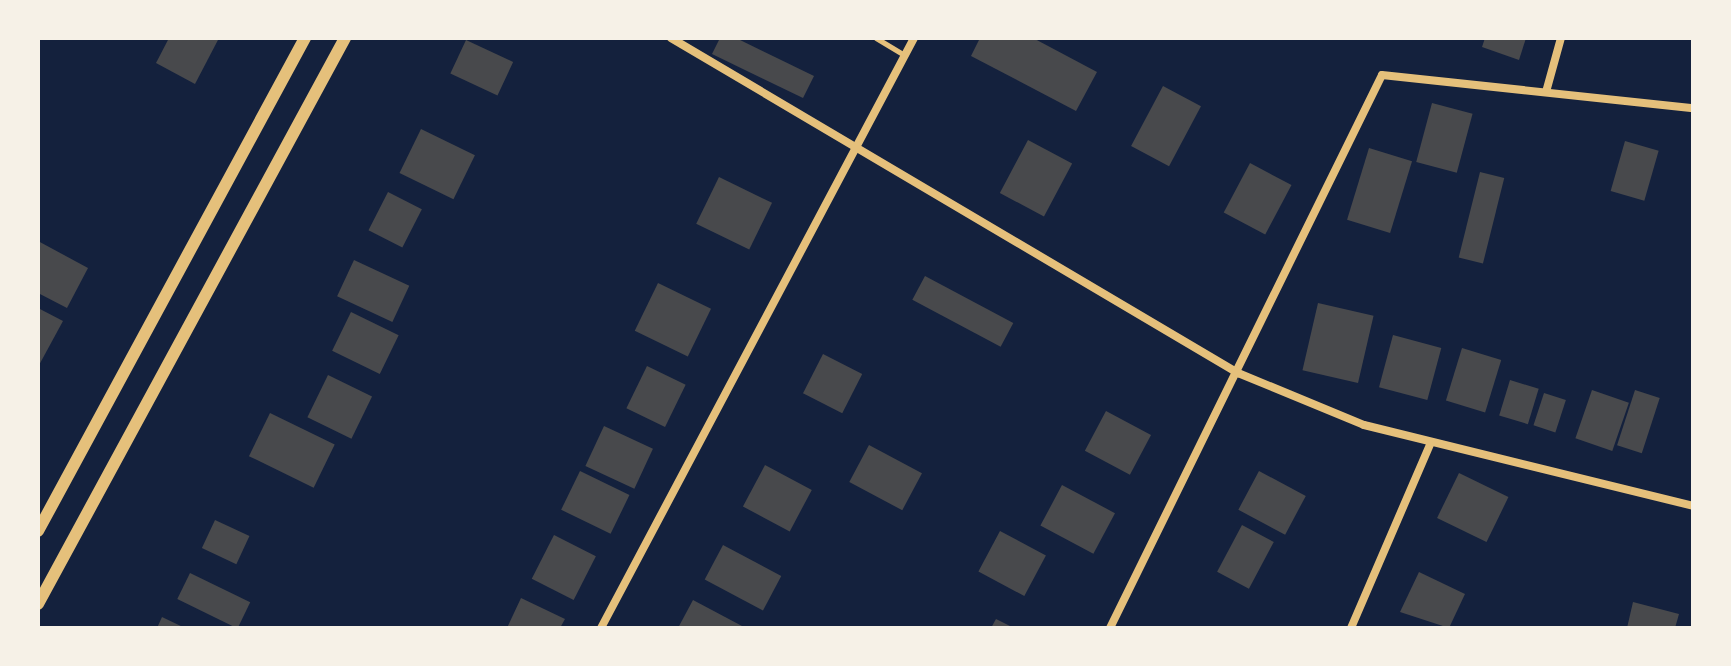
<!DOCTYPE html>
<html>
<head>
<meta charset="utf-8">
<style>
	body { margin:0 }
	#map { position:relative; width:1731px; height:666px; overflow:hidden; background:#14213d; font-family:"Roboto Condensed",sans-serif }
	div>[style] { position:absolute }
	[style*='--x'] { left:calc(var(--x)*1px); top:calc(var(--y)*1px); width:calc(var(--w)*1px); rotate:calc(var(--a)*1deg) }
	.building>* { inset:0; background:#48494c; transform-origin:0 0 }
	.service>* { height:5px; margin:-2.5px; padding:0 2.5px; transform-origin:2.5px; border-radius:2.5px; background:#e5c07b }
	.minor>* { height:8px; margin:-4px; padding:0 4px; transform-origin:4px; border-radius:4px; background:#e5c07b }
	.tertiary>* { height:12px; margin:-6px; padding:0 6px; transform-origin:6px; border-radius:6px; background:#e5c07b }
	span { translate:-50% -50%; white-space:nowrap; text-align:center; line-height:1.15; -webkit-text-stroke:7px #f6f1e7; paint-order:stroke }
	.frame { position:absolute; inset:0; border:40px solid #f6f1e7; pointer-events:none }
</style>
</head>
<body>
<div id="map">
	<div class="building">
		<i style="clip-path:polygon(169px 38px,219px 38px,195px 84px,156px 63px)"></i>
		<i style="clip-path:polygon(720px 38px,736px 38px,814px 76px,803px 98px,712px 54px)"></i>
		<i style="clip-path:polygon(980px 38px,1033px 38px,1097px 72px,1076px 111px,971px 56px)"></i>
		<i style="clip-path:polygon(1485px 38px,1526px 38px,1519px 60px,1482px 47px)"></i>
		<i style="left:466px;top:40px;width:52px;height:37px;rotate:25deg"></i>
		<i style="left:1163px;top:86px;width:43px;height:68px;rotate:28deg"></i>
		<i style="left:1432px;top:103px;width:42px;height:61px;rotate:15deg"></i>
		<i style="left:421px;top:129px;width:60px;height:49px;rotate:26deg"></i>
		<i style="left:1028px;top:140px;width:50px;height:60px;rotate:28deg"></i>
		<i style="left:1625px;top:141px;width:35px;height:52px;rotate:16deg"></i>
		<i style="left:1369px;top:148px;width:45px;height:75px;rotate:17deg"></i>
		<i style="left:1250px;top:163px;width:47px;height:56px;rotate:28deg"></i>
		<i style="left:1480px;top:172px;width:25px;height:88px;rotate:14deg"></i>
		<i style="left:719px;top:177px;width:59px;height:52px;rotate:26deg"></i>
		<i style="left:388px;top:192px;width:38px;height:43px;rotate:27deg"></i>
		<i style="clip-path:polygon(38px 241px,88px 268px,67px 308px,38px 293px)"></i>
		<i style="left:354px;top:260px;width:61px;height:40px;rotate:25deg"></i>
		<i style="left:925px;top:276px;width:100px;height:27px;rotate:28deg"></i>
		<i style="left:658px;top:283px;width:59px;height:53px;rotate:26deg"></i>
		<i style="left:1318px;top:303px;width:57px;height:69px;rotate:13deg"></i>
		<i style="clip-path:polygon(38px 308px,63px 321px,38px 367px)"></i>
		<i style="left:351px;top:312px;width:53px;height:43px;rotate:26deg"></i>
		<i style="left:1393px;top:335px;width:50px;height:54px;rotate:15deg"></i>
		<i style="left:1462px;top:348px;width:41px;height:55px;rotate:17deg"></i>
		<i style="left:823px;top:354px;width:44px;height:44px;rotate:27deg"></i>
		<i style="left:647px;top:366px;width:43px;height:47px;rotate:26deg"></i>
		<i style="left:328px;top:375px;width:49px;height:47px;rotate:26deg"></i>
		<i style="left:1510px;top:380px;width:30px;height:37px;rotate:17deg"></i>
		<i style="left:1592px;top:390px;width:39px;height:51px;rotate:19deg"></i>
		<i style="left:1635px;top:390px;width:26px;height:58px;rotate:18deg"></i>
		<i style="left:1544px;top:393px;width:23px;height:34px;rotate:18deg"></i>
		<i style="left:1106px;top:411px;width:51px;height:45px;rotate:28deg"></i>
		<i style="left:270px;top:413px;width:72px;height:48px;rotate:26deg"></i>
		<i style="left:604px;top:426px;width:54px;height:44px;rotate:25deg"></i>
		<i style="left:869px;top:445px;width:60px;height:42px;rotate:28deg"></i>
		<i style="left:765px;top:465px;width:53px;height:47px;rotate:28deg"></i>
		<i style="left:580px;top:471px;width:55px;height:43px;rotate:26deg"></i>
		<i style="left:1259px;top:471px;width:53px;height:44px;rotate:28deg"></i>
		<i style="left:1459px;top:473px;width:55px;height:50px;rotate:26deg"></i>
		<i style="left:1062px;top:485px;width:60px;height:46px;rotate:28deg"></i>
		<i style="left:215px;top:520px;width:38px;height:31px;rotate:25deg"></i>
		<i style="left:1242px;top:525px;width:36px;height:53px;rotate:28deg"></i>
		<i style="left:1000px;top:531px;width:52px;height:46px;rotate:28deg"></i>
		<i style="left:554px;top:535px;width:47px;height:49px;rotate:27deg"></i>
		<i style="left:723px;top:545px;width:66px;height:39px;rotate:28deg"></i>
		<i style="clip-path:polygon(1419px 572px,1465px 594px,1449px 628px,1400px 612px)"></i>
		<i style="left:190px;top:573px;width:67px;height:29px;rotate:26deg"></i>
		<i style="clip-path:polygon(521px 598px,565px 619px,560px 628px,507px 628px)"></i>
		<i style="clip-path:polygon(693px 600px,742px 626px,741px 628px,678px 628px)"></i>
		<i style="clip-path:polygon(1633px 602px,1679px 614px,1675px 628px,1627px 628px)"></i>
		<i style="clip-path:polygon(162px 617px,185px 628px,157px 628px)"></i>
		<i style="clip-path:polygon(996px 619px,1014px 628px,991px 628px)"></i>
	</div>
	<div class="service">
		<i style="--x:876;--y:38;--w:33;--a:31"></i>
	</div>
	<div class="minor">
		<i style="--x:671;--y:38;--w:659;--a:30.58"></i>
		<i style="--x:1238;--y:373;--w:136;--a:22.4"></i>
		<i style="--x:1364;--y:425;--w:339;--a:13.8"></i>
		<i style="--x:1546;--y:92;--w:56;--a:-74.5"></i>
		<i style="--x:601;--y:628;--w:668;--a:-62.05"></i>
		<i style="--x:1110;--y:628;--w:616;--a:-63.81"></i>
		<i style="--x:1382;--y:75;--w:313;--a:6.1"></i>
		<i style="--x:1351;--y:628;--w:202;--a:-66.7"></i>
	</div>
	<div class="tertiary">
		<i style="--x:38;--y:531;--w:561;--a:-61.56"></i>
		<i style="--x:38;--y:604;--w:644;--a:-61.52"></i>
	</div>
	<div class="frame"></div>
</div>
</body>
</html>
